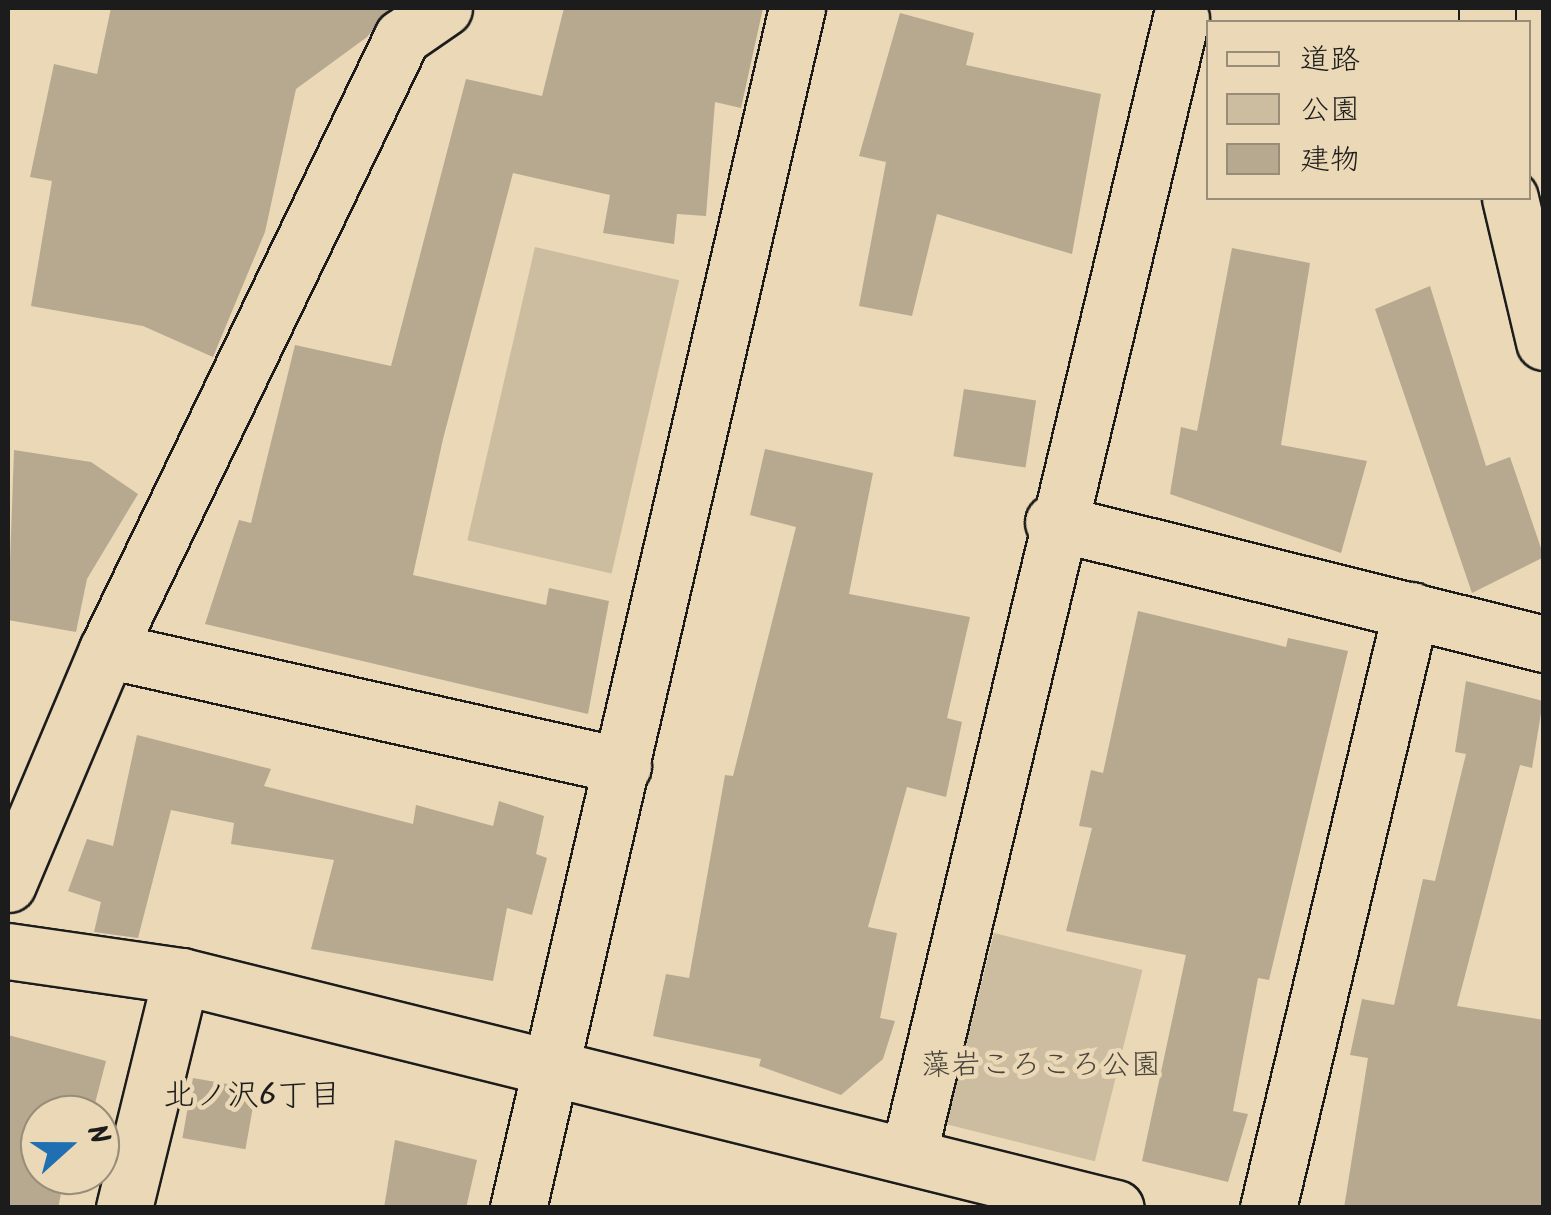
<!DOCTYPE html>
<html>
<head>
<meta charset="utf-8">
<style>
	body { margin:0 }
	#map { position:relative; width:1551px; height:1215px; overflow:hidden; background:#ead8b6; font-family:Kalam,"Klee One",sans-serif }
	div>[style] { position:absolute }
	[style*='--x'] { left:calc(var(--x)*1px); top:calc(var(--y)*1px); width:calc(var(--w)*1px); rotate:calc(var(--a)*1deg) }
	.green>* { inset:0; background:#ccbca0; transform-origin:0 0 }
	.building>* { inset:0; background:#b7a990; transform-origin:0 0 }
	.roads { filter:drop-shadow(2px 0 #1c1c1c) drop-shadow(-2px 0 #1c1c1c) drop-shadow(0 2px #1c1c1c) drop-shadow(0 -2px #1c1c1c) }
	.minor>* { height:55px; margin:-27.5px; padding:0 27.5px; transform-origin:27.5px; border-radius:27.5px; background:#ead8b6 }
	span { translate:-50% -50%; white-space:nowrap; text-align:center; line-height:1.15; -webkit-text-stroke:9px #ead8b6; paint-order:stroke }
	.park-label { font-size:30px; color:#48443d }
	.neighbourhood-label { font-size:32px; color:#1c1c1c }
	.frame { position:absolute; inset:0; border:10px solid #1c1c1c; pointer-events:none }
	.legend { position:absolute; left:1206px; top:20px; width:325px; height:180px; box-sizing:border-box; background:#ead8b6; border:2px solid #988d78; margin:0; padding:12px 18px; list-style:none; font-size:30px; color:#1c1c1c }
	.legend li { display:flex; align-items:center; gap:20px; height:50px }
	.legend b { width:50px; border:2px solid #988d78 }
	.north { position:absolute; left:20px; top:1095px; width:100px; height:100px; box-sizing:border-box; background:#ead8b6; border:2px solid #988d78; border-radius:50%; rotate:69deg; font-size:28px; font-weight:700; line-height:40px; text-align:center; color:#1c1c1c }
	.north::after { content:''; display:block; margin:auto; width:35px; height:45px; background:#1f6fb2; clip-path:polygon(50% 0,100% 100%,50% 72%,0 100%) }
</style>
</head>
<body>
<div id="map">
	<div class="green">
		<i style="left:535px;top:247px;width:148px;height:301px;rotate:13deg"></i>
		<i style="left:994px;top:933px;width:153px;height:197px;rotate:14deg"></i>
	</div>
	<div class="building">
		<i style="clip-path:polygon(111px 8px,390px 8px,367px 37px,296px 89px,265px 232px,213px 357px,143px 326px,31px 306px,52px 181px,30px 177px,54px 64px,97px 74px)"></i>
		<i style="clip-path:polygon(564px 8px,763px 8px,741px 108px,715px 102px,706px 216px,677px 214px,674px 244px,603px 233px,610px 195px,513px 173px,443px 439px,413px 575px,546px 605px,549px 588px,609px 601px,588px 714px,205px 624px,239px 520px,251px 523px,295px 345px,391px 366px,466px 79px,542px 96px)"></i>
		<i style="clip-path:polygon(900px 13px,974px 33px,966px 65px,1101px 94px,1072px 254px,937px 214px,912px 316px,859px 306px,886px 162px,859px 156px)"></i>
		<i style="clip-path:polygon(1232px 248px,1310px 263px,1281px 445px,1367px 461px,1341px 553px,1170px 494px,1181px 427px,1197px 431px)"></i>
		<i style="clip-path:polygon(1430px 286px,1486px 466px,1510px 457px,1544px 557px,1472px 593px,1375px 309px)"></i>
		<i style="left:964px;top:389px;width:73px;height:68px;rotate:9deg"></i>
		<i style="clip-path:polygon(765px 449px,873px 473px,849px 594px,970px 617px,947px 718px,962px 722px,946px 797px,907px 787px,868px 927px,897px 933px,880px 1018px,895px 1021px,883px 1059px,841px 1095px,759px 1066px,761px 1059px,653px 1036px,666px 974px,689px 978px,725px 775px,733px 776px,796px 527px,750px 515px)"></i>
		<i style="clip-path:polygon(14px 450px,91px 462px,138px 494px,87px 579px,76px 632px,8px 620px)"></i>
		<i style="clip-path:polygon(1138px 611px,1286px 647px,1288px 638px,1348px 651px,1269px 980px,1258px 978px,1233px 1111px,1248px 1114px,1228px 1182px,1142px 1161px,1186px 955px,1066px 931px,1092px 828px,1079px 826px,1091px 770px,1103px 773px)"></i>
		<i style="clip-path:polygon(1466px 681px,1543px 701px,1532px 768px,1520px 765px,1457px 1006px,1544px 1020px,1544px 1208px,1344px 1208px,1368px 1058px,1350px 1055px,1362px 999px,1394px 1005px,1423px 879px,1435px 881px,1466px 754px,1455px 752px)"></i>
		<i style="clip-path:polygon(137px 735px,271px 769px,264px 786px,413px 824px,416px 805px,493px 826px,499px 801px,544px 816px,536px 854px,547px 858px,532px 915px,507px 908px,493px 981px,311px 949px,334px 860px,231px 844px,234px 823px,171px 810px,138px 938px,94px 932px,101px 902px,68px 891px,87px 839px,113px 846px)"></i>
		<i style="clip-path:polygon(8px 1035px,106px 1061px,92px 1115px,40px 1115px,40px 1175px,65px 1175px,58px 1208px,8px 1208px)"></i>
		<i style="left:193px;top:1078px;width:64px;height:61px;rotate:10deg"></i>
		<i style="clip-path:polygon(395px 1140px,477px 1160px,466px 1208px,384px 1208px)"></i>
	</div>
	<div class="roads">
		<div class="minor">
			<i style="--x:1487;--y:8;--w:14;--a:90"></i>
			<i style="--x:1510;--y:198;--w:148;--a:76.7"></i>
			<i style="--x:1053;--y:522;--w:506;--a:13.95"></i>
			<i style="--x:107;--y:650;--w:529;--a:12.67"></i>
			<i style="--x:8;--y:884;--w:254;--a:-67.1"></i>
			<i style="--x:107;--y:650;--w:680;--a:-64.3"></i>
			<i style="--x:402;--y:37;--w:51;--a:-34.6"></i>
			<i style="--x:8;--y:951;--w:175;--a:8.2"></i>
			<i style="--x:181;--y:976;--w:963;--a:13.94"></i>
			<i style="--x:909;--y:1152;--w:1166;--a:-76.51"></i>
			<i style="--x:124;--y:1208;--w:239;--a:-76.2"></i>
			<i style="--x:518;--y:1208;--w:1232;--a:-76.91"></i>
			<i style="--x:1268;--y:1208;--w:615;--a:-76.55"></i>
		</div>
	</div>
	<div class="park-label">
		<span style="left:1041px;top:1066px">藻岩ころころ公園</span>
	</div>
	<div class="neighbourhood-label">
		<span style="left:252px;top:1097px">北ノ沢6丁目</span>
	</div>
	<div class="frame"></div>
	<ul class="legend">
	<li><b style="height:12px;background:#ead8b6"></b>道路</li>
	<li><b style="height:28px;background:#ccbca0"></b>公園</li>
	<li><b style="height:28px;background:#b7a990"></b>建物</li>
	</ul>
	<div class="north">N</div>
</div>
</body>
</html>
